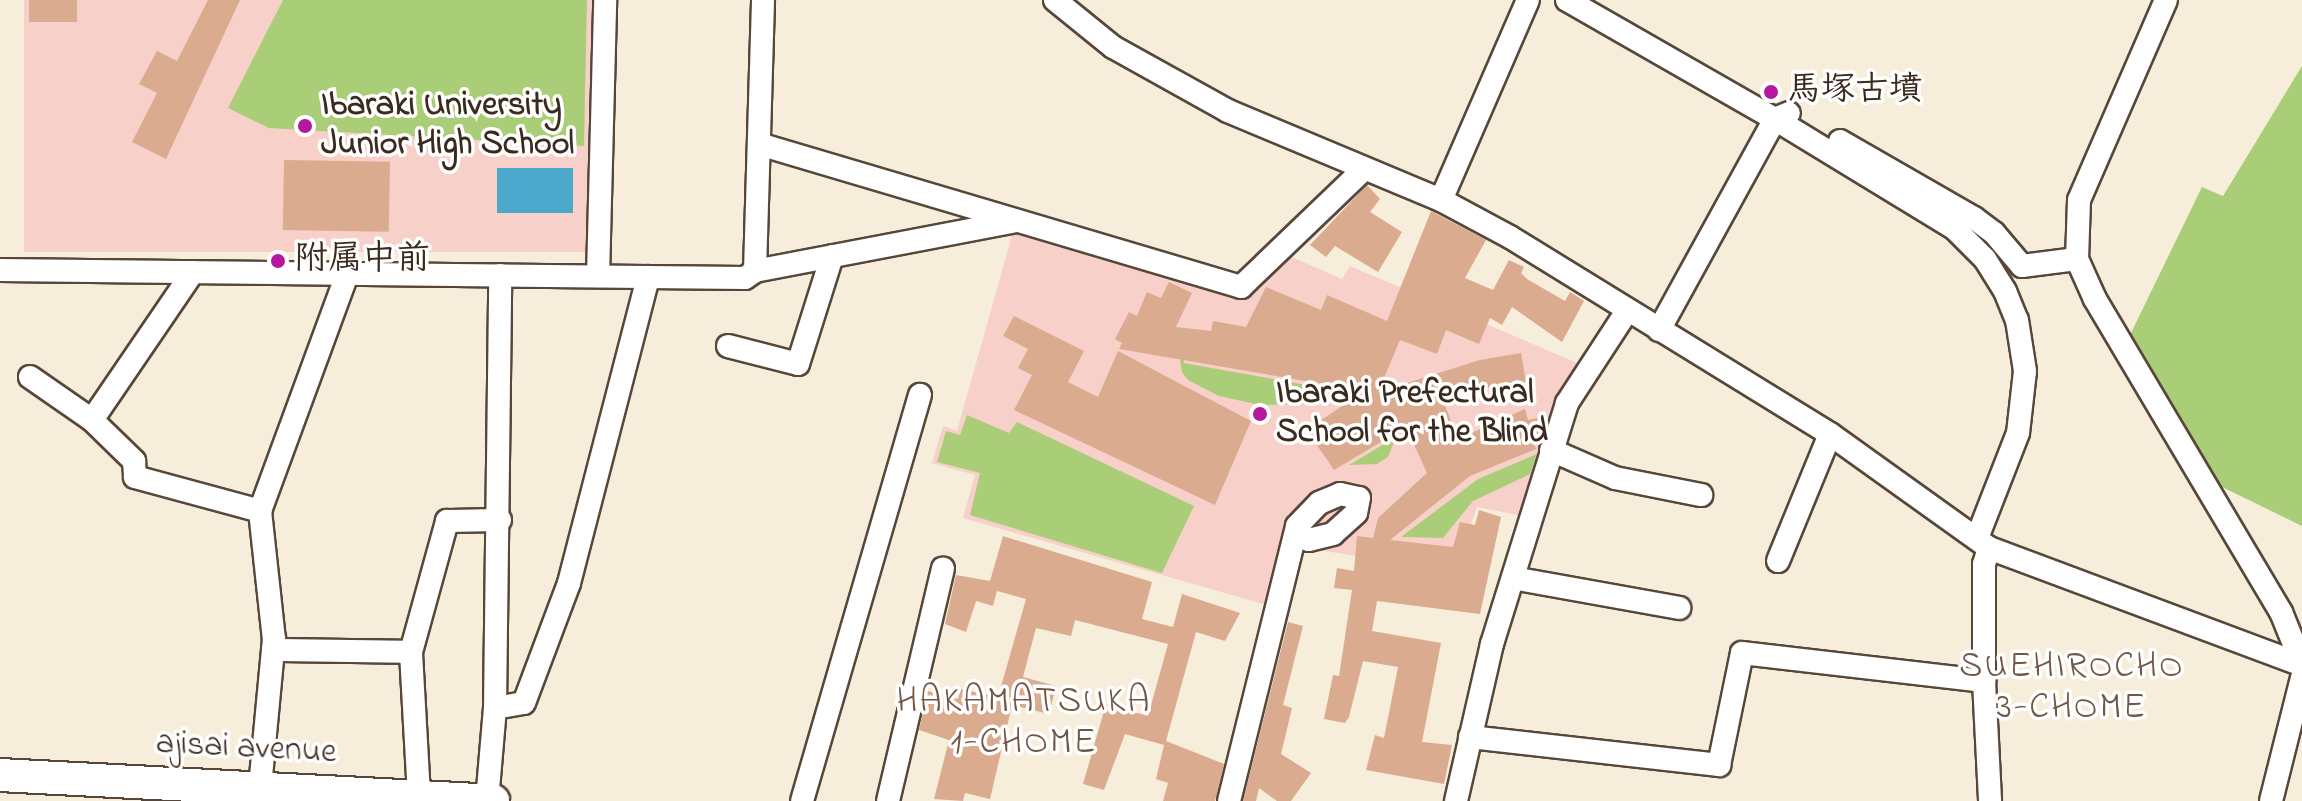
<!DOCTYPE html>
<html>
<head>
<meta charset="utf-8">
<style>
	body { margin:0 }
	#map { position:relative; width:2302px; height:801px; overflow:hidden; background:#f6eddb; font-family:"Indie Flower","Klee One",sans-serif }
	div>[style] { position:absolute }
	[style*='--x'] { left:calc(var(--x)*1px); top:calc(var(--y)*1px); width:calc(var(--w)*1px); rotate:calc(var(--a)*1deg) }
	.built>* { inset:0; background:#f7d0ca; transform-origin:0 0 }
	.green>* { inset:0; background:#a9ce77 }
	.water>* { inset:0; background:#4ba8ca; transform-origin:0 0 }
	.building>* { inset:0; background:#dbab8f; transform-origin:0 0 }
	.roads { filter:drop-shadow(2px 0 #57473a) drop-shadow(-2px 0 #57473a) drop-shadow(0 2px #57473a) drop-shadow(0 -2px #57473a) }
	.minor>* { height:22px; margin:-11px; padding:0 11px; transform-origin:11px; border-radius:11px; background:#fff }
	.highway>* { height:32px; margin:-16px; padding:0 16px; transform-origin:16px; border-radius:16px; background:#fff }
	.dots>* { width:22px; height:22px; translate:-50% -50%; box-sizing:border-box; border:4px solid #fff; border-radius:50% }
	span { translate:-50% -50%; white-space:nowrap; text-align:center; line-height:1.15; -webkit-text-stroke:7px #fff; paint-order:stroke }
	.poi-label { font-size:34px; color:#3b2a1e; font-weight:700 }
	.left { translate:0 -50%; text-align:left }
	.street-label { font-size:34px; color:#3b2a1e }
	.neighbourhood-label { font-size:36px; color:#735746; letter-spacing:2px }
</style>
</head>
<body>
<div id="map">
	<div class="built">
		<i style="left:24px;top:0;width:569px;height:252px"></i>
		<i style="clip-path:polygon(1013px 232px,1044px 236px,1242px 297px,1287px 255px,1342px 279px,1350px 266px,1582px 365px,1523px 516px,1477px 507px,1454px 571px,1299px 547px,1284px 610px,963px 518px,975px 475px,932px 463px,943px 426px,957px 431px)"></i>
	</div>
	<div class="green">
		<i style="clip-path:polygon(283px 0,587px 0,584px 146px,269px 128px,228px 108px)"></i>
		<i style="clip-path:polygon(2302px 66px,2302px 526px,2214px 483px,2129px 337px,2202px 187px,2223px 196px)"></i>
		<i style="clip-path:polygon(1183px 334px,1184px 363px,1351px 393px,1313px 404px,1260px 405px,1219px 396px,1188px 380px,1182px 372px,1178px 347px)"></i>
		<i style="clip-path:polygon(967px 415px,1009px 433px,1017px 422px,1194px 506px,1162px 573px,970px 515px,980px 473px,937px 462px,946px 431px,960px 435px)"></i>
		<i style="clip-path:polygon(1396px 437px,1388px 457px,1377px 464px,1349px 465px)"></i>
		<i style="clip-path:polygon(1537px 454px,1530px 474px,1473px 501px,1443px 538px,1401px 537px,1478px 479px)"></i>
	</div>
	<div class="water">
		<i style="left:497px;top:168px;width:76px;height:45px"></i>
	</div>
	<div class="building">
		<i style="left:29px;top:0;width:48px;height:22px"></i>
		<i style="clip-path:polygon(208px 0,240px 0,166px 159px,132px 142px,157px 93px,139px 84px,157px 51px,177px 61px)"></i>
		<i style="left:284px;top:160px;width:106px;height:70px;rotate:1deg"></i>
		<i style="clip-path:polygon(1367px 185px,1380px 199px,1370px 212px,1402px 232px,1378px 272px,1335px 246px,1326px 257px,1310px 245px)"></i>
		<i style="clip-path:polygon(1431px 211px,1486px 240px,1465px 278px,1493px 290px,1509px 260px,1524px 267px,1521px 273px,1527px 279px,1565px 301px,1570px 292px,1584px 301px,1562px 342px,1512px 307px,1502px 325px,1490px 318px,1479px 344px,1446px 330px,1437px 354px,1400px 340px,1378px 392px,1480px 360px,1521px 353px,1526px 382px,1441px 395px,1458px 439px,1525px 409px,1528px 420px,1537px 418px,1542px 433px,1532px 436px,1536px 449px,1470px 476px,1390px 540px,1453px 547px,1460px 522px,1475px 525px,1479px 510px,1501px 517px,1480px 614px,1377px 601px,1372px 631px,1441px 643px,1422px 742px,1452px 745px,1444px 784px,1366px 770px,1375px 735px,1384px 738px,1398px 667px,1363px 661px,1349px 717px,1345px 723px,1324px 719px,1333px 675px,1339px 676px,1352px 590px,1334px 588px,1337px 568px,1354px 571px,1357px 536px,1373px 538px,1378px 518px,1427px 473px,1406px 427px,1334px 470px,1310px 435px,1317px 430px,1314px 425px,1364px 391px,1119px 349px,1122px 343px,1115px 339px,1129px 312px,1137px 316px,1147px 292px,1161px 298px,1169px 282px,1192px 293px,1176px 327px,1211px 331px,1213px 321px,1246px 327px,1266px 287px,1321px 310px,1327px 295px,1387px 321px)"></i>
		<i style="clip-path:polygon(1014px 316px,1084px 351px,1068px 382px,1098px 397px,1118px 351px,1251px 421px,1215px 505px,1014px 410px,1032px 375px,1018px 368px,1028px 349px,1003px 336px)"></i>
		<i style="clip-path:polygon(1003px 536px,1152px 582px,1142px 619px,1173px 627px,1182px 594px,1240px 613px,1225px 641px,1196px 632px,1166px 741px,1224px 764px,1215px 801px,1163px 801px,1168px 783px,1156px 779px,1164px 745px,1125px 734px,1104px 790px,1083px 784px,1106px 704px,1148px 716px,1168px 644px,1075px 620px,1071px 636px,1036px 628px,1023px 677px,1056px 686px,1049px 714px,1012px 705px,990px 799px,965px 793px,963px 801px,934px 799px,949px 740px,919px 730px,928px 691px,958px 699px,961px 689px,998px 697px,1026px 599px,997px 591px,993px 606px,976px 601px,966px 632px,945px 624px,956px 575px,990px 581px)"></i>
		<i style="clip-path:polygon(1288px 622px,1303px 626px,1283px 705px,1292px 708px,1281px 754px,1311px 773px,1291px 801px,1277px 801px,1259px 788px,1256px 801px,1243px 801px)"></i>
	</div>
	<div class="roads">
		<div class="minor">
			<i style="--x:1055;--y:0;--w:75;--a:39"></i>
			<i style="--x:1113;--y:47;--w:132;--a:29.1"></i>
			<i style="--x:1228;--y:111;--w:231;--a:22.7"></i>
			<i style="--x:1441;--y:200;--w:78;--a:28.2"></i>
			<i style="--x:1510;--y:237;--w:376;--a:31.6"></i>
			<i style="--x:1830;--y:434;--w:196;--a:35.6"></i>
			<i style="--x:1989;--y:548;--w:334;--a:20.5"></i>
			<i style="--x:1567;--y:0;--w:240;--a:29.8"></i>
			<i style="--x:1775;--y:119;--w:15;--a:-23"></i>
			<i style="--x:2166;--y:0;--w:218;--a:113.5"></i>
			<i style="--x:2079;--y:200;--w:59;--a:91.9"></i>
			<i style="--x:2077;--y:259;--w:44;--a:65.8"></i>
			<i style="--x:2095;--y:299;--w:364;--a:59.3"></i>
			<i style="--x:2281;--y:612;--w:56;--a:68"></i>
			<i style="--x:1840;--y:141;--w:155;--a:29.9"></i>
			<i style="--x:1974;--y:218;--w:25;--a:37"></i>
			<i style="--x:1994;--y:233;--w:43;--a:49.7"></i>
			<i style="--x:2022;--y:266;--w:55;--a:-7.3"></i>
			<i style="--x:759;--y:144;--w:503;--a:16.52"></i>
			<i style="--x:1241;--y:287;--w:169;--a:-43.8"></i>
			<i style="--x:1441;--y:200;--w:218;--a:-66.5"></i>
			<i style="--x:0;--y:270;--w:745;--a:0.62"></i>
			<i style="--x:745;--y:278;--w:12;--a:-35"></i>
			<i style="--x:755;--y:271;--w:261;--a:-10.8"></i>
			<i style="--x:755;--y:271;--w:271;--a:-88.3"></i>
			<i style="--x:598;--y:276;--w:276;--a:-88.5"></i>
			<i style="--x:1659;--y:330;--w:241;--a:-61.2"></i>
			<i style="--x:1775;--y:119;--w:211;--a:31.4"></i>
			<i style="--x:1955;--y:229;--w:42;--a:45"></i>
			<i style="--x:1985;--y:259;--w:38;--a:58"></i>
			<i style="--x:2005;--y:291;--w:31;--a:68"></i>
			<i style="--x:2017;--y:320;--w:52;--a:81.1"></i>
			<i style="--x:2025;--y:371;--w:62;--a:96.4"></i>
			<i style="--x:2018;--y:433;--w:113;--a:111.3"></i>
			<i style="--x:728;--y:346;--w:72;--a:14.4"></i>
			<i style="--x:798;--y:364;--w:113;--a:-72.5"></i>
			<i style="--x:30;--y:377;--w:75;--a:34.7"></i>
			<i style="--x:92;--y:420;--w:59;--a:44.3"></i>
			<i style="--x:134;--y:461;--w:16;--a:86"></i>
			<i style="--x:135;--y:477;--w:130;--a:15.2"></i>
			<i style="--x:260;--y:511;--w:252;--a:-69.8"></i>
			<i style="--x:92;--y:420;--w:179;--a:-55.7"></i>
			<i style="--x:1551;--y:450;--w:70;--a:23.6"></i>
			<i style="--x:1615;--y:478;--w:88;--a:11.2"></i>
			<i style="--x:260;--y:511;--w:129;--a:83.8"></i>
			<i style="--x:274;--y:639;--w:149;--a:95.4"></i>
			<i style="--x:1989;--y:548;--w:17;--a:107"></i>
			<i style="--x:1984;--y:564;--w:117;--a:90"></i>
			<i style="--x:1984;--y:681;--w:120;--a:87.1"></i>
			<i style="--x:1778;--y:561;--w:137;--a:-67.7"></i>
			<i style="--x:1513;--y:578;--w:169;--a:10.2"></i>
			<i style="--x:273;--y:650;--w:138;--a:0.8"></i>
			<i style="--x:495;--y:708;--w:29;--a:-10"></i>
			<i style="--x:524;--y:703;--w:128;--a:-69.4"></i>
			<i style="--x:569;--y:583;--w:316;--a:-75.5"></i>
			<i style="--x:1470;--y:737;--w:251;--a:6.4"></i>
			<i style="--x:1719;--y:765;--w:114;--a:-78.4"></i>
			<i style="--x:1742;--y:653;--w:244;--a:6.6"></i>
			<i style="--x:419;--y:796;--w:144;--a:-93.2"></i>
			<i style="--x:411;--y:652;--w:136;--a:-74.6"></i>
			<i style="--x:447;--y:521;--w:53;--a:-1.1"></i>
			<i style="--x:487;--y:801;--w:93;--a:-85.1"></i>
			<i style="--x:495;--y:708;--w:433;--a:-89.3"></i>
			<i style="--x:802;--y:801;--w:423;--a:-73.8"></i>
			<i style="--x:888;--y:801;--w:239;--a:-76.7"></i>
			<i style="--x:1229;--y:801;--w:283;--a:-76.1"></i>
			<i style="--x:1297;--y:526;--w:32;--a:-46"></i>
			<i style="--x:1319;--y:503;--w:23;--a:-23"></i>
			<i style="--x:1340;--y:494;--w:19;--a:12"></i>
			<i style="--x:1359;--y:498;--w:15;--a:101"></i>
			<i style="--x:1356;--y:513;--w:31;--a:138"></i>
			<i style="--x:1333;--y:534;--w:25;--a:166"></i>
			<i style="--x:1309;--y:540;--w:15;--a:-143"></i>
			<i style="--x:1456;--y:801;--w:161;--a:-77.1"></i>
			<i style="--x:1492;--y:644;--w:252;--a:-72.7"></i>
			<i style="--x:1567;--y:403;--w:110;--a:-56.9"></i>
			<i style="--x:2271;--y:801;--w:127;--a:-75.9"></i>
		</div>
		<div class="highway">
			<i style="--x:0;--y:775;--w:494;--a:3"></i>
		</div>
	</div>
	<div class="dots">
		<i style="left:1771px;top:92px;background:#b5179e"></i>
		<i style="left:305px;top:126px;background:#b5179e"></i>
		<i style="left:278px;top:261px;background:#b5179e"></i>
		<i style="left:1260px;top:414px;background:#b5179e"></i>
	</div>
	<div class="poi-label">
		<span class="left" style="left:1787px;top:92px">馬塚古墳</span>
		<span class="left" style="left:321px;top:126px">Ibaraki University<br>Junior High School</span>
		<span class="left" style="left:294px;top:261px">附属中前</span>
		<span class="left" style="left:1276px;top:414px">Ibaraki Prefectural<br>School for the Blind</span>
	</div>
	<div class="street-label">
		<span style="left:246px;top:749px;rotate:3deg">ajisai avenue</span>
	</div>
	<div class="neighbourhood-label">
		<span style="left:2072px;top:688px">SUEHIROCHO<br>3-CHOME</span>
		<span style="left:1024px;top:723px">HAKAMATSUKA<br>1-CHOME</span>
	</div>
</div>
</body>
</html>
